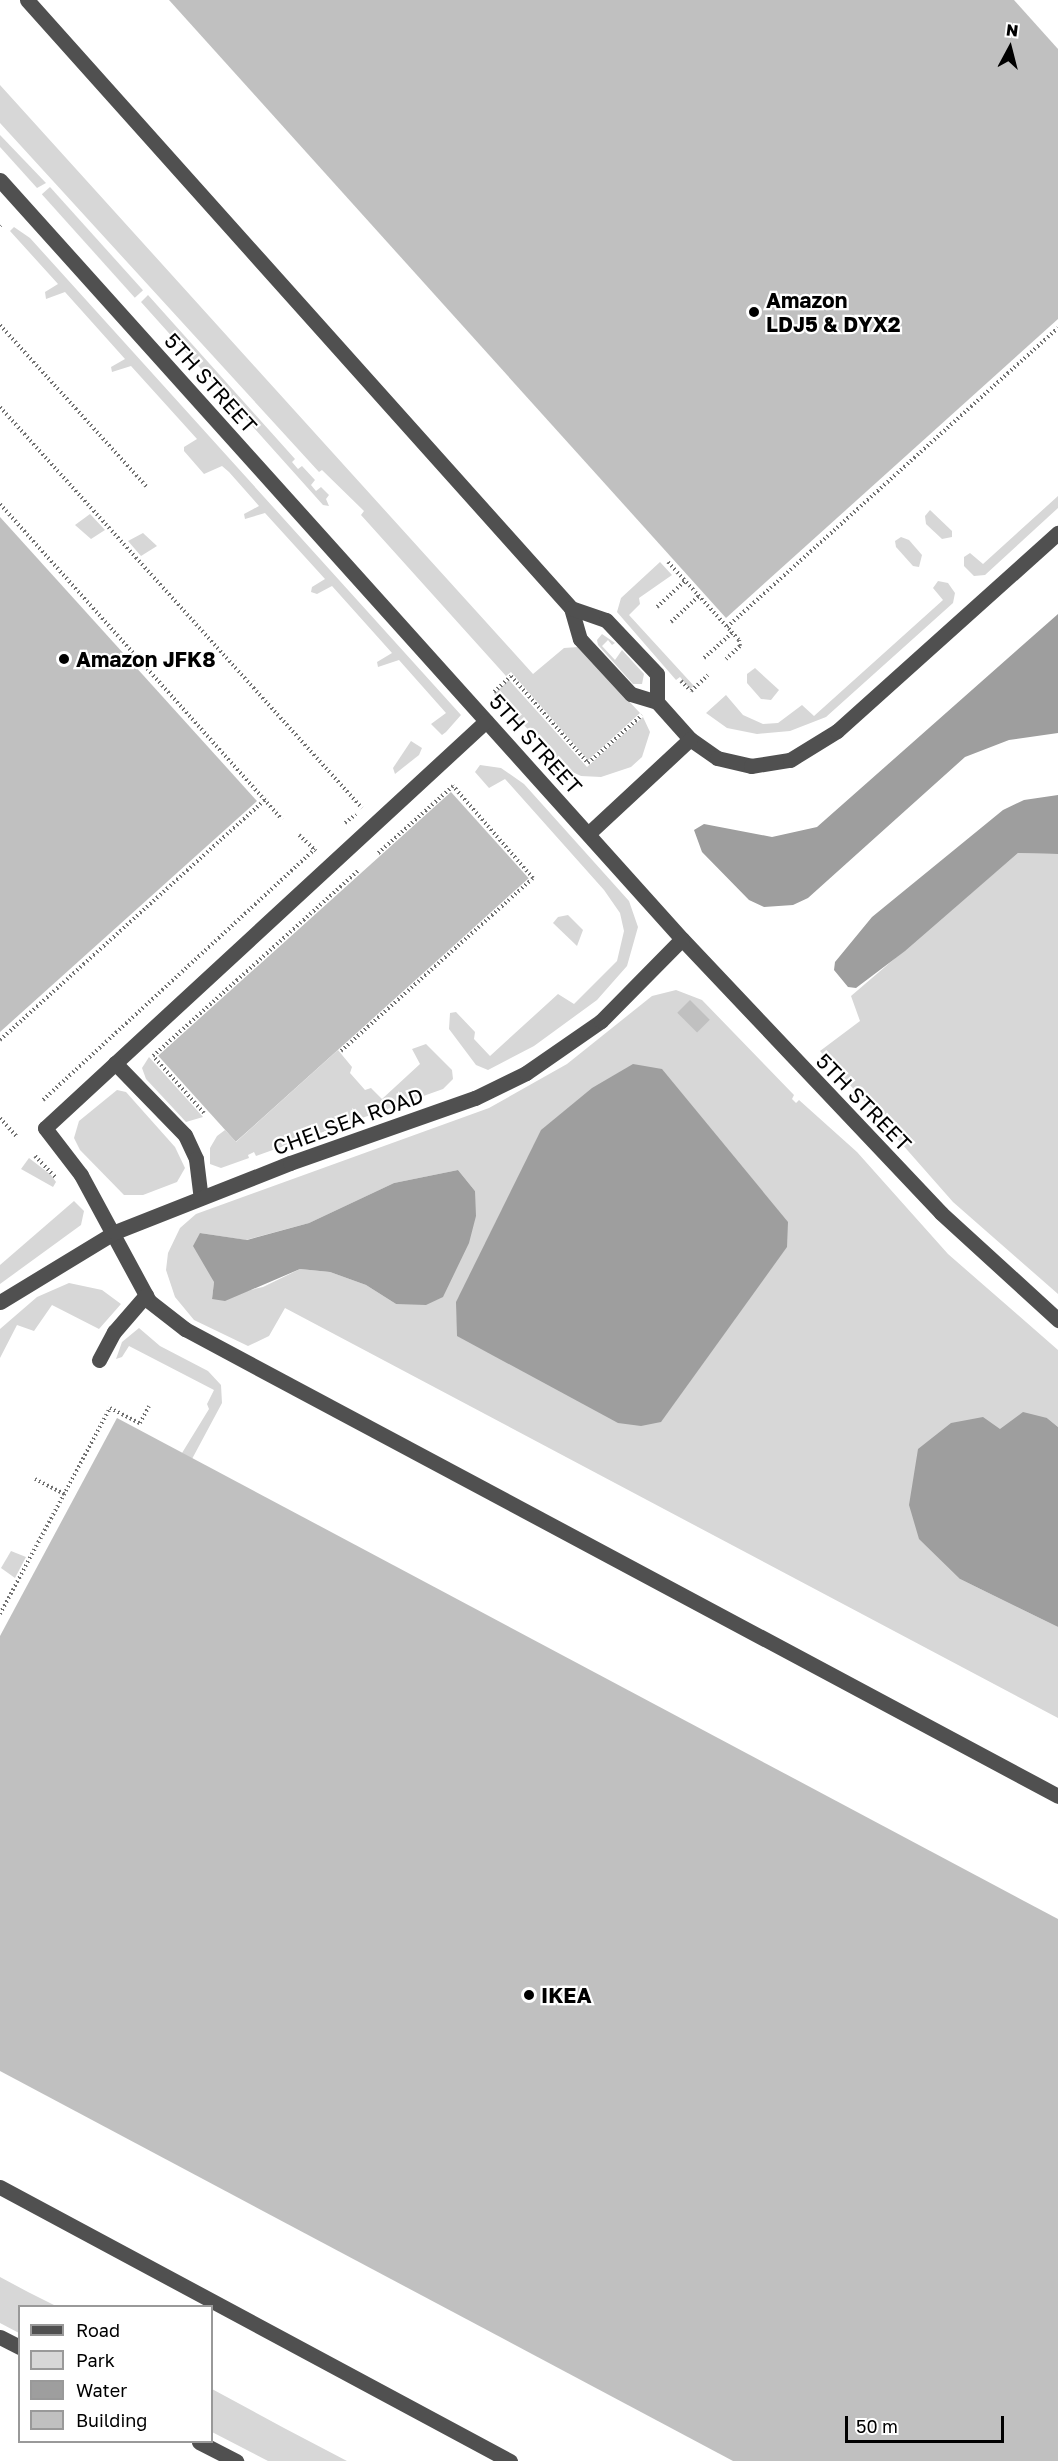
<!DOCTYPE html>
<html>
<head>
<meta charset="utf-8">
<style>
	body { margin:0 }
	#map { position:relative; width:1058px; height:2461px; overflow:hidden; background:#fff; font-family:"Golos Text",sans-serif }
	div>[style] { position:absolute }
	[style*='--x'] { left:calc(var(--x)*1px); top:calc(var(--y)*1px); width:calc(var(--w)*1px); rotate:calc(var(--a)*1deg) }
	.green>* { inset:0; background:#d7d7d7; transform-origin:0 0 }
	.water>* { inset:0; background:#9e9e9e }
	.building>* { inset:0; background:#c0c0c0; transform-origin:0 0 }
	.path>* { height:4px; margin-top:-2px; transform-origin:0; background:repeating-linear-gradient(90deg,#727272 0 1.5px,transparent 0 4.5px) }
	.minor>* { height:15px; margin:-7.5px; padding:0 7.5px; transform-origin:7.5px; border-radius:7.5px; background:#505050 }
	.dots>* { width:16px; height:16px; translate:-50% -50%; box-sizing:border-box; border:3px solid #fff; border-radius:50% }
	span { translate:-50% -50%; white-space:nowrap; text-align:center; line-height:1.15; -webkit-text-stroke:4.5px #fff; paint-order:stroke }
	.poi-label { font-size:21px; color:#000; font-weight:700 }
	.left { translate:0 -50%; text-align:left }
	.street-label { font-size:21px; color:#000 }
	.legend { position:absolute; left:18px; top:2305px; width:195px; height:138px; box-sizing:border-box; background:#fff; border:2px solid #999; margin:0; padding:8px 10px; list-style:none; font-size:18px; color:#000 }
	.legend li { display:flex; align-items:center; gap:12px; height:30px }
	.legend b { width:30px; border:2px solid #999 }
	.north { position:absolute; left:980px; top:18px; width:60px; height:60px; -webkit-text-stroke:4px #fff; paint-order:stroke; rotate:7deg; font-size:16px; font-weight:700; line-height:24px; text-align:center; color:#000 }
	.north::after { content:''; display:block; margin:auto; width:21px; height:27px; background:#000; clip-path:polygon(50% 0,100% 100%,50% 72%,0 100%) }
	.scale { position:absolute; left:845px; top:2416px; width:159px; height:27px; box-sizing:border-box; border:3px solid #000; border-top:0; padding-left:8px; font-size:18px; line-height:21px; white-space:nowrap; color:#000; -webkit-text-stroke:4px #fff; paint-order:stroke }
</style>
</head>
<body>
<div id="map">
	<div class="green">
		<i style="clip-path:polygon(0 85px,533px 674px,564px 648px,578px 647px,640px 713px,588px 760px,511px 672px,506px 676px,361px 515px,364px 511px,322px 470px,319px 472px,0 123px)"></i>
		<i style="clip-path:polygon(0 135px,46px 183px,37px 188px,0 147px)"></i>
		<i style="left:50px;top:187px;width:139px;height:11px;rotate:48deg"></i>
		<i style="clip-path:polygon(14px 227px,30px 238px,461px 715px,446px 732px,442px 735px,431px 724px,446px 713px,399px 660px,378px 667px,377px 662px,392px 653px,332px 586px,317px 594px,311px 592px,312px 587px,325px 579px,265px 513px,245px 519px,244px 514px,259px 506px,229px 472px,222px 466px,204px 474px,184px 451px,184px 447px,197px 439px,131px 366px,112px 372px,111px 367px,125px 359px,65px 292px,46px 299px,45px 292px,58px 284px,10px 231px)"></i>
		<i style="clip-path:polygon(148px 295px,295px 459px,292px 462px,298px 469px,302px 466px,315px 480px,311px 485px,316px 491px,321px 487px,329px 495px,326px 499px,329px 506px,323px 505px,141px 302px)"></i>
		<i style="clip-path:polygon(1058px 496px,1058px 508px,985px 575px,974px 576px,964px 566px,964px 557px,970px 553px,983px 564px)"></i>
		<i style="clip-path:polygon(930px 510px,952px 531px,952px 537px,942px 539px,926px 524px,925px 516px)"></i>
		<i style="clip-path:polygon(90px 514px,105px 530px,91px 539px,75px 525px)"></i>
		<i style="clip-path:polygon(143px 533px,157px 546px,141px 556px,128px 541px)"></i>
		<i style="clip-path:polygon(901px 537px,909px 540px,922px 555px,919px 567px,913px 566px,896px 547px,895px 541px)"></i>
		<i style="clip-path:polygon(660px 562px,672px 575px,639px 598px,640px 604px,629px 615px,694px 686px,690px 689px,680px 677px,676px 680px,617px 612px,621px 598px)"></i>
		<i style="clip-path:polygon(938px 581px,948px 583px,955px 593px,953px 603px,826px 717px,790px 731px,757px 734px,727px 728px,706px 713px,726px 695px,743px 715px,763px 724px,778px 723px,802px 705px,814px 716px,943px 600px,933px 588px)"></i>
		<i style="clip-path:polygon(602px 634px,615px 643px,612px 645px,608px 640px,602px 646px,615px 660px,622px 650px,644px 674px,642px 684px,633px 684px,598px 645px,597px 640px)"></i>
		<i style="clip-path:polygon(755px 668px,779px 690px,771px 700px,761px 699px,747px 683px,747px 674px)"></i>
		<i style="clip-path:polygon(509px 680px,587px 767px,643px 717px,650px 732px,642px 757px,631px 767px,601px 777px,581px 776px,566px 769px,494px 694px)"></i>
		<i style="clip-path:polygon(411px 741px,422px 748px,419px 755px,395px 774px,393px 768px)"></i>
		<i style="clip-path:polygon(480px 765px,501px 768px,524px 784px,629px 901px,638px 927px,627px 966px,597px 1000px,534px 1046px,488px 1070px,476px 1065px,449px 1029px,450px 1013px,456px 1012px,475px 1032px,474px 1039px,490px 1056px,558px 994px,574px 1004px,617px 961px,624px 931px,620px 913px,604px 890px,505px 779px,489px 788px,475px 772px)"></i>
		<i style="clip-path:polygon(1018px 853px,1058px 854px,1058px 1294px,953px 1202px,820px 1051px,860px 1021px,851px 996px)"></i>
		<i style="clip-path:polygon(568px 915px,583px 930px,577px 946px,553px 923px,558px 917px)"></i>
		<i style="clip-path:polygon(evenodd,676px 990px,702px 1000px,794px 1095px,792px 1099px,796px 1103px,799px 1100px,857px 1152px,948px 1254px,1058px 1350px,1058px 1427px,1047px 1418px,960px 1579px,1058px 1627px,1058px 1718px,285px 1308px,269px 1336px,248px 1346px,194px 1320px,175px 1297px,166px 1270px,168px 1253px,180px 1228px,196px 1214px,489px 1108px,567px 1064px,652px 996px,676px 990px,458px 1170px,475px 1191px,396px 1304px,366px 1285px,330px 1272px,300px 1269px,263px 1287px,212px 1299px,214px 1282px,200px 1233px,246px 1240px,309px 1223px,394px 1183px,458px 1170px)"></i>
		<i style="clip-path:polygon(426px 1044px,452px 1070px,453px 1079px,443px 1089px,256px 1156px,254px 1152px,248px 1155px,249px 1158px,221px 1168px,210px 1164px,210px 1148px,217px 1136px,225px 1130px,236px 1142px,338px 1050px,352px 1067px,350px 1073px,365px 1090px,371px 1088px,382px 1099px,420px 1064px,412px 1049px)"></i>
		<i style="clip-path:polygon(149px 1057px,203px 1117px,186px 1122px,146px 1079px,142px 1068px)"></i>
		<i style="clip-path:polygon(117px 1090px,126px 1092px,175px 1147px,185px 1168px,177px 1182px,143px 1195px,124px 1195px,80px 1150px,74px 1138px,79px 1121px)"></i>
		<i style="clip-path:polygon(29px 1158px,51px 1175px,56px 1182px,53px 1187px,21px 1169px)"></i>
		<i style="clip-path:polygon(74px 1201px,84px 1211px,81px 1225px,0 1284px,0 1265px)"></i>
		<i style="clip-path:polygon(69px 1283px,102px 1290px,121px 1304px,99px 1329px,52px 1305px,34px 1331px,17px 1325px,0 1358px,0 1329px,37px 1297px)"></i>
		<i style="clip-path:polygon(139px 1328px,160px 1346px,208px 1371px,221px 1385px,222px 1403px,192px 1459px,182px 1453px,209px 1409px,207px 1404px,214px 1390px,129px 1346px,122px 1357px,116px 1359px,122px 1342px)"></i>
		<i style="clip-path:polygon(11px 1551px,26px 1557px,15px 1578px,1px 1568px)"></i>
		<i style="clip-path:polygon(0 2277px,28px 2292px,56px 2306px,20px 2306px,19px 2333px,0 2323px)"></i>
		<i style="clip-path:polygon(212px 2389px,284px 2428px,347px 2461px,268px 2461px,212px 2432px)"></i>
	</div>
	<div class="water">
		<i style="clip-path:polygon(1058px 614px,1058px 733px,1009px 740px,965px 757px,808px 898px,793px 905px,764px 907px,749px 900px,702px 852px,694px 830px,704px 824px,772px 837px,817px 827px)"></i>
		<i style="clip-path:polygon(1058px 795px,1058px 854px,1018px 853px,905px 951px,856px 988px,848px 987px,834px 970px,835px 962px,872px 917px,1003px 810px,1024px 800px)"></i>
		<i style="clip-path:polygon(633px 1064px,662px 1069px,788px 1222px,787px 1247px,661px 1422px,641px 1426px,618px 1423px,457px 1336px,456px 1302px,541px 1130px,592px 1088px)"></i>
		<i style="clip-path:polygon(458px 1170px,475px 1191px,476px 1216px,469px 1243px,443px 1297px,426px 1305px,396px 1304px,366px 1285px,330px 1272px,300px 1269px,225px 1301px,212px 1299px,214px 1282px,193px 1246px,200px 1233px,247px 1240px,309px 1223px,394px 1183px)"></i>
		<i style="clip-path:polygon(1023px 1412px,1047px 1418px,1058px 1427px,1058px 1627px,960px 1579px,919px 1539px,909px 1505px,918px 1449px,951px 1423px,983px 1417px,1000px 1429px)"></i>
	</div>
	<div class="building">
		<i style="clip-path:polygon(169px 0,1014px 0,1058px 49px,1058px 319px,726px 618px)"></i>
		<i style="clip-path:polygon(0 517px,257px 801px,0 1032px)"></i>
		<i style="left:451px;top:792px;width:116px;height:394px;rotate:48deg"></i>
		<i style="left:690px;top:1000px;width:28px;height:18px;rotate:45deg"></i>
		<i style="clip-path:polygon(117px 1418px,1058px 1919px,1058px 2461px,733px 2461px,0 2071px,0 1636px)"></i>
	</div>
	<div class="path">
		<i style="--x:0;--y:226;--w:1;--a:-45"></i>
		<i style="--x:0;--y:325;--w:219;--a:47.8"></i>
		<i style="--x:0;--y:407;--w:540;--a:47.93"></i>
		<i style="--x:0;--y:504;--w:423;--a:48.2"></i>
		<i style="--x:668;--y:562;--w:105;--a:47.7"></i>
		<i style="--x:739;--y:640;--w:6;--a:81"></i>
		<i style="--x:740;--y:646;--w:19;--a:137"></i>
		<i style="--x:657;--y:607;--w:38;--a:-43"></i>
		<i style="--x:671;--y:622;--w:38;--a:-43"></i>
		<i style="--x:727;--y:627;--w:446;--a:-42.1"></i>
		<i style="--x:704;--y:658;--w:39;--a:-42"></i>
		<i style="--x:681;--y:681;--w:14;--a:45"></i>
		<i style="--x:691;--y:691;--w:23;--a:-43"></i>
		<i style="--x:494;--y:692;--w:23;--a:-43"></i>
		<i style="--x:511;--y:676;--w:116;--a:48.5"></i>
		<i style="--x:588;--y:763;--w:72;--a:-41.6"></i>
		<i style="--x:345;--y:823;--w:14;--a:-39"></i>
		<i style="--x:299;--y:835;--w:23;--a:43"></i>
		<i style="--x:0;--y:1040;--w:360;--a:-42.2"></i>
		<i style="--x:341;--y:1051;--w:258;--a:-42"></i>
		<i style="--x:533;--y:878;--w:122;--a:-131"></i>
		<i style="--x:453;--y:786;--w:103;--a:138.1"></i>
		<i style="--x:43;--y:1100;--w:370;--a:-42.7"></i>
		<i style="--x:204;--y:1113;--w:76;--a:-131.8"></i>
		<i style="--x:153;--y:1056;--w:276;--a:-42.1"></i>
		<i style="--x:0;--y:1118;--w:25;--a:48"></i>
		<i style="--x:35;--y:1156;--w:30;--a:46"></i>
		<i style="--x:35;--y:1479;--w:33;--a:27"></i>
		<i style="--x:0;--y:1614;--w:234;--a:-61.9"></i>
		<i style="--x:110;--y:1408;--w:34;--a:27"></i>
		<i style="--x:140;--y:1423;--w:19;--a:-62"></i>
	</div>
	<div class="minor">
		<i style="--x:27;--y:0;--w:816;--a:48.18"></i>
		<i style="--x:571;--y:608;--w:32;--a:74"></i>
		<i style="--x:580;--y:639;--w:75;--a:47.2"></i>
		<i style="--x:631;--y:694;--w:27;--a:17"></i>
		<i style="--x:657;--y:702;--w:50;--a:48.3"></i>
		<i style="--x:690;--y:739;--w:33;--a:35"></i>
		<i style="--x:717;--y:758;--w:35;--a:13"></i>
		<i style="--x:751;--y:766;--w:39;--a:-9"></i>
		<i style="--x:790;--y:760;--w:55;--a:-31.7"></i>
		<i style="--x:837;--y:731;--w:297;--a:-41.9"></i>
		<i style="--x:0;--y:180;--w:1020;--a:48.06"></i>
		<i style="--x:682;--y:939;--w:377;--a:46.6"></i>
		<i style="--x:941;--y:1213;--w:159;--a:42.4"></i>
		<i style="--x:571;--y:608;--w:37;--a:19"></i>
		<i style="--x:606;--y:620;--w:74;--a:46.6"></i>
		<i style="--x:657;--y:674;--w:28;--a:90"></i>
		<i style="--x:486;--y:721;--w:600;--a:137.3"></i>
		<i style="--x:45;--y:1128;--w:59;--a:52.5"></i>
		<i style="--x:81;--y:1175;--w:143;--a:61.6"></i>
		<i style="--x:149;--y:1301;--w:46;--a:37.9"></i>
		<i style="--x:185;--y:1329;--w:990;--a:28.14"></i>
		<i style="--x:589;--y:833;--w:138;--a:-42.9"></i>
		<i style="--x:115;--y:1063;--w:100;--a:45.8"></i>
		<i style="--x:185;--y:1135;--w:26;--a:65"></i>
		<i style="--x:196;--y:1159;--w:39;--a:83"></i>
		<i style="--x:0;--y:1302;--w:135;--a:-31.3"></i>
		<i style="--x:115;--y:1232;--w:188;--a:-21.5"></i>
		<i style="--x:290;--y:1163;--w:196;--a:-19.4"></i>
		<i style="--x:475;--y:1098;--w:57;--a:-26.1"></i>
		<i style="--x:526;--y:1073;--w:91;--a:-34.7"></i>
		<i style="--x:601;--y:1021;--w:115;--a:-45.4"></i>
		<i style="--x:99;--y:1360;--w:32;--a:-62"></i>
		<i style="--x:114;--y:1332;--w:49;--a:-49.1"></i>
		<i style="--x:0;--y:2187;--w:579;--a:28.25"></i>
		<i style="--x:0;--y:2337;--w:22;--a:27"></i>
		<i style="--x:199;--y:2442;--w:42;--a:27.2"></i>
	</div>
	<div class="dots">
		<i style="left:754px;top:312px;background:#000"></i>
		<i style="left:64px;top:659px;background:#000"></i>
		<i style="left:529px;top:1995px;background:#000"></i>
	</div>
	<div class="poi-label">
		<span class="left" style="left:766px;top:312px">Amazon<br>LDJ5 &amp; DYX2</span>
		<span class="left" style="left:76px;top:659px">Amazon JFK8</span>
		<span class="left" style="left:541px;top:1995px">IKEA</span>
	</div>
	<div class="street-label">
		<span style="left:211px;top:383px;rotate:48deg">5TH STREET</span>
		<span style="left:536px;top:744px;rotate:48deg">5TH STREET</span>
		<span style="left:864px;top:1102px;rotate:46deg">5TH STREET</span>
		<span style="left:348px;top:1121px;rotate:-20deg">CHELSEA ROAD</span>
	</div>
	<ul class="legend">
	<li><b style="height:8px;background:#505050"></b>Road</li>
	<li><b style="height:16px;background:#d7d7d7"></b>Park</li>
	<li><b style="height:16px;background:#9e9e9e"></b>Water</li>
	<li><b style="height:16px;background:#c0c0c0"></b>Building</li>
	</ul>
	<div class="north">N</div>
	<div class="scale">50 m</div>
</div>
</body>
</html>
